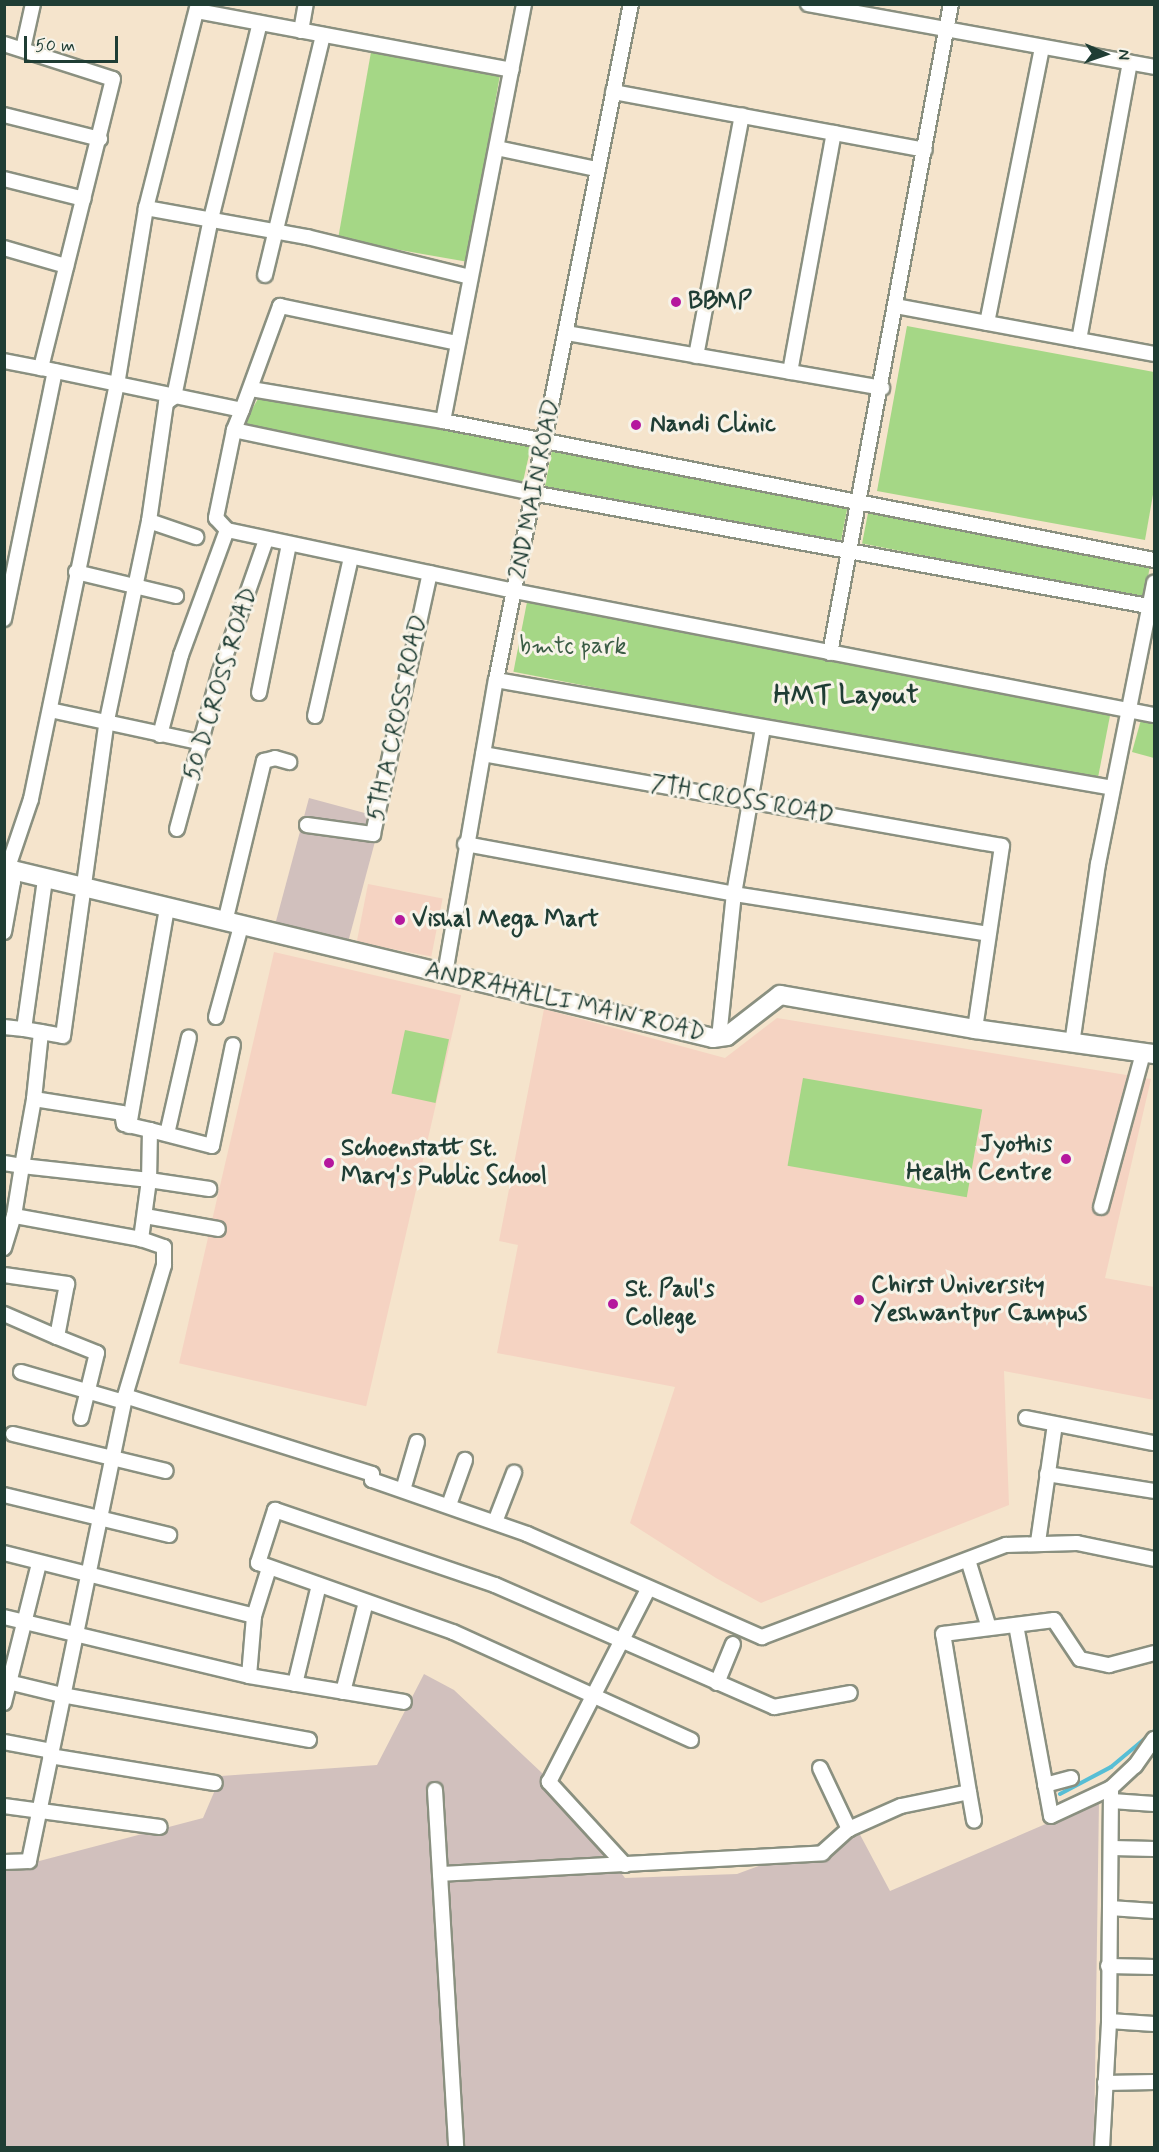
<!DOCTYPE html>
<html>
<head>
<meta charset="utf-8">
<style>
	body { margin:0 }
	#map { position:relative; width:1159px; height:2152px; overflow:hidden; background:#f5e4cc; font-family:Mynerve,sans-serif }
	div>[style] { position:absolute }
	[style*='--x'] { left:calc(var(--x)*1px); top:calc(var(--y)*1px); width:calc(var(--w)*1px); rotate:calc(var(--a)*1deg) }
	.built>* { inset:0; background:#f5d3c2; transform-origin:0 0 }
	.industrial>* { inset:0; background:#d1c0bd; transform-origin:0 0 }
	.green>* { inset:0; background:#a5d786; transform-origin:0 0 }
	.stream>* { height:4px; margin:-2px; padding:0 2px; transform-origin:2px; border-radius:2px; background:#57bed5 }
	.roads { filter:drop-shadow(2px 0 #8a9080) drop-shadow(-2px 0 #8a9080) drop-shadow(0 2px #8a9080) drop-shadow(0 -2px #8a9080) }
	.minor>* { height:14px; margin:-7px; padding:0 7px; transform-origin:7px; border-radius:7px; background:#fff }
	.major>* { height:18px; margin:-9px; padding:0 9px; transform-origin:9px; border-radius:9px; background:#fff }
	.dots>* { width:16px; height:16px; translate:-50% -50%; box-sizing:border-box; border:3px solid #f7f3e8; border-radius:50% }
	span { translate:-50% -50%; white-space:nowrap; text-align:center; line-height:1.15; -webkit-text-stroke:6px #f7f3e8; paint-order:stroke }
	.poi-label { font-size:24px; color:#1f3d34; font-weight:700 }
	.left { translate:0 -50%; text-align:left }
	.right { translate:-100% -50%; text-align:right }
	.street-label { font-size:24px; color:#1f3d34 }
	.park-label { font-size:24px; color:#3a5c44 }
	.neighbourhood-label { font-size:26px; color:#1f3d34; font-weight:700 }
	.frame { position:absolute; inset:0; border:6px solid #1f3d34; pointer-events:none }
	.north { position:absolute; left:1075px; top:24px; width:60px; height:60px; -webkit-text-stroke:4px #f7f3e8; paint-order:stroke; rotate:92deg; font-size:16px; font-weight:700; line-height:24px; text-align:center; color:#1f3d34 }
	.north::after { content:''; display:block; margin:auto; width:21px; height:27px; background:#1f3d34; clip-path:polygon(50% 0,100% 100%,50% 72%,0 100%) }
	.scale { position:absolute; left:24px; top:36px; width:94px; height:27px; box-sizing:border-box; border:3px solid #1f3d34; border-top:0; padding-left:8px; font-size:18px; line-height:21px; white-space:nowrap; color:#1f3d34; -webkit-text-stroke:4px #f7f3e8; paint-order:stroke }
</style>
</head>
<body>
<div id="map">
	<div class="built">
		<i style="left:368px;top:884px;width:76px;height:59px;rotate:11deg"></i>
		<i style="left:274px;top:952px;width:192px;height:422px;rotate:13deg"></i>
		<i style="clip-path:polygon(544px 1009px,725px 1058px,777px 1018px,1151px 1079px,1105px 1278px,1154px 1287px,1154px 1400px,1004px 1371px,1009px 1505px,761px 1603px,716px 1578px,630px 1523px,675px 1387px,497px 1353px,518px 1245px,499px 1241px)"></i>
	</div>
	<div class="industrial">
		<i style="left:309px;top:798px;width:75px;height:131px;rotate:15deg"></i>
		<i style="clip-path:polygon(424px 1674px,454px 1690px,559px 1789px,625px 1878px,737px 1874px,857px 1829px,890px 1891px,1099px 1801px,1094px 2147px,5px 2148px,5px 1870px,203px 1818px,221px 1776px,377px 1765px)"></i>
	</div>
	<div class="green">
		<i style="left:371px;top:52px;width:131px;height:190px;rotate:10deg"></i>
		<i style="clip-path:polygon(907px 326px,1154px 372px,1154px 489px,1145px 540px,877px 491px)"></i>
		<i style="clip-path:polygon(259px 397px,531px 446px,522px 486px,242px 427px)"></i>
		<i style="left:552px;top:450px;width:301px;height:39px;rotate:11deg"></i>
		<i style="left:868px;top:513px;width:287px;height:31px;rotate:11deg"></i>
		<i style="left:527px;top:602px;width:594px;height:71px;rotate:11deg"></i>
		<i style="clip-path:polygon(1142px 716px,1154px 718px,1154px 758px,1132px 752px)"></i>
		<i style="left:405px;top:1030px;width:45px;height:65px;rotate:12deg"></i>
		<i style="left:803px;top:1078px;width:182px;height:89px;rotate:10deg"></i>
	</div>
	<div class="stream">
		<i style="--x:1060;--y:1794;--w:58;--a:-27.9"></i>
		<i style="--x:1111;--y:1767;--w:56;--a:-39.9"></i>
	</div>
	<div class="roads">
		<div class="minor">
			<i style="--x:808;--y:4;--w:352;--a:10.3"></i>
			<i style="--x:197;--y:11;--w:320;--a:10.6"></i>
			<i style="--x:301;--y:31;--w:27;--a:-80"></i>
			<i style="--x:4;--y:44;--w:114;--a:17.8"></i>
			<i style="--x:113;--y:79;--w:298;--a:104"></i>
			<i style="--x:41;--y:368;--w:205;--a:11.8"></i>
			<i style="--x:242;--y:410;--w:22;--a:112"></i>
			<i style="--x:234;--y:430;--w:90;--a:101.6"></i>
			<i style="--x:216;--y:518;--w:16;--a:47"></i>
			<i style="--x:227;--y:530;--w:293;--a:12"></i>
			<i style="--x:514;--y:591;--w:652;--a:10.97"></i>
			<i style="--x:23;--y:49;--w:46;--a:-77.5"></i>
			<i style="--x:613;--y:92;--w:317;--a:10.5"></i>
			<i style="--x:4;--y:115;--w:99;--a:14"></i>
			<i style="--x:497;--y:148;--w:101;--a:12"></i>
			<i style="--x:4;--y:179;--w:82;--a:14"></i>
			<i style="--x:146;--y:208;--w:164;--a:10.2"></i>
			<i style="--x:307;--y:237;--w:168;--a:13.8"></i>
			<i style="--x:4;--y:248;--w:65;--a:16.2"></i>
			<i style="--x:265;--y:275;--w:247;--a:-76.4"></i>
			<i style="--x:895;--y:306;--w:263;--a:10.5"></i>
			<i style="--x:987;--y:323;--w:281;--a:-78.7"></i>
			<i style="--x:567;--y:333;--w:320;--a:9.9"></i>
			<i style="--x:1079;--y:340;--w:282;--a:-79.6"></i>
			<i style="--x:696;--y:356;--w:245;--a:-79.2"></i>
			<i style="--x:4;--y:361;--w:38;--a:11"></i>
			<i style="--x:790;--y:372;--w:243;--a:-79.6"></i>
			<i style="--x:251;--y:389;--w:195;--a:9.5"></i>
			<i style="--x:443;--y:421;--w:724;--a:11.06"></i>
			<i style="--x:242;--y:410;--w:111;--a:-69.9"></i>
			<i style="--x:280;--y:306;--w:181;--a:11.8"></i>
			<i style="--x:443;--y:421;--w:425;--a:-79"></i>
			<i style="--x:234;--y:430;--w:305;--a:11.9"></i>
			<i style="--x:532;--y:493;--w:632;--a:10.39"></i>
			<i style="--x:149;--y:521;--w:50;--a:18.8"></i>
			<i style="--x:76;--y:572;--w:103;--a:13.5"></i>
			<i style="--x:4;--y:619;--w:253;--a:-78.4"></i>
			<i style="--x:830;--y:653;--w:660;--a:-79.44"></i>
			<i style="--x:496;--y:680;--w:626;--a:9.93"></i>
			<i style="--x:259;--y:693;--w:152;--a:-78.6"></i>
			<i style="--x:50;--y:710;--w:156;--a:12.2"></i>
			<i style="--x:315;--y:716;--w:162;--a:-77.2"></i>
			<i style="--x:160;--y:735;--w:83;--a:-75.3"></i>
			<i style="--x:181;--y:655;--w:133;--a:-69.8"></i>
			<i style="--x:483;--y:754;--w:527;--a:10.05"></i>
			<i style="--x:1002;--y:846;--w:185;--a:98.4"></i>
			<i style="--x:307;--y:825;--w:67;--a:7.8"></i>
			<i style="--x:373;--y:834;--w:267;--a:-77.7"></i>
			<i style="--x:177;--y:829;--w:161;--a:-74.8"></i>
			<i style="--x:219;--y:674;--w:142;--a:-70.7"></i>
			<i style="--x:465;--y:844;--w:274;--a:10.5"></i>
			<i style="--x:734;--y:894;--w:257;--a:8.9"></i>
			<i style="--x:225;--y:922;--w:166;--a:-76.4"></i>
			<i style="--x:264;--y:761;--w:11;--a:-15"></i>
			<i style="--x:275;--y:758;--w:15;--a:16"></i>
			<i style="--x:4;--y:932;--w:51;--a:-79.8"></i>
			<i style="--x:13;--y:882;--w:13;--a:-117"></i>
			<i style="--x:7;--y:870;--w:75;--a:-71.3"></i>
			<i style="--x:31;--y:799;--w:423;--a:-78.3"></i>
			<i style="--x:117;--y:385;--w:179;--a:-80.7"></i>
			<i style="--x:146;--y:208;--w:211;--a:-75.7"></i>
			<i style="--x:445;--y:974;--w:298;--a:-80.2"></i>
			<i style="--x:496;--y:680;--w:689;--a:-78.71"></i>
			<i style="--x:216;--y:1017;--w:94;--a:-74.6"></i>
			<i style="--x:4;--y:1027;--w:20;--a:6"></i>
			<i style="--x:41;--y:1032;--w:17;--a:-170"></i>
			<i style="--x:24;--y:1029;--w:150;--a:-82"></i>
			<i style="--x:719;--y:1038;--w:145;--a:-84.1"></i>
			<i style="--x:734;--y:894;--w:169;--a:-80.1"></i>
			<i style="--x:1072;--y:1044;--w:182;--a:-81.8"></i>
			<i style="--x:1098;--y:864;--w:287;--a:-78.7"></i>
			<i style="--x:34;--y:1099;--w:89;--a:9"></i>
			<i style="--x:122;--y:1113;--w:11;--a:80"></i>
			<i style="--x:124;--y:1124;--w:27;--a:13"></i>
			<i style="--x:150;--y:1130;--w:50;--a:91.1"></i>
			<i style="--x:149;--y:1180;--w:61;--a:8.5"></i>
			<i style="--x:129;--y:1126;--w:220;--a:-80.1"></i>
			<i style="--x:150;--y:1130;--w:64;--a:14.5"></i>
			<i style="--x:212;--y:1146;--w:103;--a:-78.3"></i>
			<i style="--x:167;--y:1134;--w:99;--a:-77.2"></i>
			<i style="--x:4;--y:1163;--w:18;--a:9"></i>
			<i style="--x:22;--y:1166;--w:128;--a:6.3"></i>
			<i style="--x:149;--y:1180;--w:60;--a:97.7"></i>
			<i style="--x:141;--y:1239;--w:129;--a:-169.7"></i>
			<i style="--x:14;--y:1216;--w:51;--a:-80.9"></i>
			<i style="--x:22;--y:1166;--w:68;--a:-79.8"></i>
			<i style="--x:34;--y:1099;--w:67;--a:-84"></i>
			<i style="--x:41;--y:1032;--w:22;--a:10"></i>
			<i style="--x:63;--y:1036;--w:314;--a:-82.1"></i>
			<i style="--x:106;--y:725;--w:208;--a:-78.1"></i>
			<i style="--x:149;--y:521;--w:119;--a:-81.8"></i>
			<i style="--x:166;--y:403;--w:10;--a:-37"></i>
			<i style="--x:174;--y:397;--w:182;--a:-78.3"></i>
			<i style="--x:211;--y:219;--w:202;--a:-76"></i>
			<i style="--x:1101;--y:1207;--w:160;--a:-74.7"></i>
			<i style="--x:145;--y:1216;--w:74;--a:10.1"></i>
			<i style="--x:4;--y:1248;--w:34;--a:-73"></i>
			<i style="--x:4;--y:1275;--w:64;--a:8.1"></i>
			<i style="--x:67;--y:1284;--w:54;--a:100.7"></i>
			<i style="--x:57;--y:1337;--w:58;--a:-156.5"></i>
			<i style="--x:57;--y:1337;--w:43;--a:21.8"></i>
			<i style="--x:97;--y:1353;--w:67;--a:103.8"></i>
			<i style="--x:21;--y:1372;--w:107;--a:16.2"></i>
			<i style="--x:125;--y:1396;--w:259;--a:17.5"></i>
			<i style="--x:372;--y:1474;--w:6;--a:90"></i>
			<i style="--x:372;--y:1480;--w:164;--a:19.2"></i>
			<i style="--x:527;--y:1534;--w:257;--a:23.7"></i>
			<i style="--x:762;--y:1637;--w:261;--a:-20.7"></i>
			<i style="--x:1006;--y:1545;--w:71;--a:-1.6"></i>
			<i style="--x:1077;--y:1543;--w:79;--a:11.7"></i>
			<i style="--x:1026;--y:1418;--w:130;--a:11.1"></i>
			<i style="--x:13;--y:1434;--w:157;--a:13.6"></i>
			<i style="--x:1047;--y:1474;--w:108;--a:9"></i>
			<i style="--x:403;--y:1490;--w:50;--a:-73.7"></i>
			<i style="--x:4;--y:1495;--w:170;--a:13.6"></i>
			<i style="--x:449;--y:1505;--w:48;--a:-70.4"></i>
			<i style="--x:495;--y:1522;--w:53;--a:-68.8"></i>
			<i style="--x:1038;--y:1542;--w:119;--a:-81.8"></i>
			<i style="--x:4;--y:1553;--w:258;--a:14.1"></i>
			<i style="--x:254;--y:1616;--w:50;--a:-72.6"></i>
			<i style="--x:968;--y:1560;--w:71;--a:72.8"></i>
			<i style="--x:4;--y:1617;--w:252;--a:13.5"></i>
			<i style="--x:249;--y:1676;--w:60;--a:-85.2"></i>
			<i style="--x:1016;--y:1625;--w:194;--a:79.6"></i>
			<i style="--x:1051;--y:1816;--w:66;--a:-25"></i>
			<i style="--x:1111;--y:1788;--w:33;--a:-43"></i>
			<i style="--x:1135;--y:1766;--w:33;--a:-55"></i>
			<i style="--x:249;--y:1676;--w:157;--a:9.5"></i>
			<i style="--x:4;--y:1681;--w:60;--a:13.6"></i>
			<i style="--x:62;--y:1695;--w:251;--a:10.3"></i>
			<i style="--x:717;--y:1683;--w:42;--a:-67.7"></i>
			<i style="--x:295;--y:1684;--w:102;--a:-76.4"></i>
			<i style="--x:343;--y:1692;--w:93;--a:-75.7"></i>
			<i style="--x:4;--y:1703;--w:143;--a:-75.9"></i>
			<i style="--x:691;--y:1740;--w:261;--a:-155.6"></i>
			<i style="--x:453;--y:1632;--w:207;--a:-160.5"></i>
			<i style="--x:258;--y:1563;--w:56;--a:-72.2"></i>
			<i style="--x:275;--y:1510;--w:232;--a:18.8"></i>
			<i style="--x:495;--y:1585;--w:305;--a:23.6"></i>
			<i style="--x:774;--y:1707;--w:77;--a:-10.4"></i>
			<i style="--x:4;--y:1742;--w:48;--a:10.8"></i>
			<i style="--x:50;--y:1756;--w:167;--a:9.3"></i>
			<i style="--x:820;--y:1768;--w:68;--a:64.6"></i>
			<i style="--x:1045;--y:1785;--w:27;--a:-15"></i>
			<i style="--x:435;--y:1790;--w:359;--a:86.6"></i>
			<i style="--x:969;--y:1792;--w:29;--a:80"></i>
			<i style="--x:1112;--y:1801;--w:42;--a:4.1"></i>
			<i style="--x:4;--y:1806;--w:157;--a:7.7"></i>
			<i style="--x:1112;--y:1848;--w:42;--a:1.4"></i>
			<i style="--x:4;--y:1862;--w:25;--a:-2"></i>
			<i style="--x:29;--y:1861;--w:475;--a:-78.3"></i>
			<i style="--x:125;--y:1396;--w:137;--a:-73.4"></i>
			<i style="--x:164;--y:1265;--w:18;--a:-90"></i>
			<i style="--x:164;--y:1247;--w:24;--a:-161"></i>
			<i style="--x:625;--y:1865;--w:113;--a:-132.5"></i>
			<i style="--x:549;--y:1782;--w:217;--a:-62.8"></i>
			<i style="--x:440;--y:1874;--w:383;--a:-3.1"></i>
			<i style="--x:822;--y:1853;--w:36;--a:-42"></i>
			<i style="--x:849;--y:1829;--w:57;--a:-23.9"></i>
			<i style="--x:901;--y:1806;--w:69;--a:-11.6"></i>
			<i style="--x:969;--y:1792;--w:160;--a:-99.3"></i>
			<i style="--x:943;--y:1634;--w:112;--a:-7.2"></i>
			<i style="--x:1054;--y:1620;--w:47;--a:56.3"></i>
			<i style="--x:1080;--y:1659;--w:30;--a:12"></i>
			<i style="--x:1109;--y:1665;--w:47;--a:-14.9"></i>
			<i style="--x:1110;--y:1908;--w:44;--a:3.9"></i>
			<i style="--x:1108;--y:1966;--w:46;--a:1.2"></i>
			<i style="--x:1109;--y:2021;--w:45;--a:3.8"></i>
			<i style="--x:1105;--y:2083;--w:49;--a:-1.2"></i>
			<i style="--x:1102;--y:2148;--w:127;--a:-86.8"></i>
			<i style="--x:1109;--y:2021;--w:233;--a:-89.5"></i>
		</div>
		<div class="major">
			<i style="--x:4;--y:868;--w:729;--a:13.48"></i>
			<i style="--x:713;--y:1038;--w:14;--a:-8"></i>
			<i style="--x:727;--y:1036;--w:67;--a:-37.7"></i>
			<i style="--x:780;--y:995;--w:198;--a:9.9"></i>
			<i style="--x:975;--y:1029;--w:181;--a:8"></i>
		</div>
	</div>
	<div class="dots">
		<i style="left:676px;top:302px;background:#b5179e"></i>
		<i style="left:636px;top:425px;background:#b5179e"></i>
		<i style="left:400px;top:920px;background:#b5179e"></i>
		<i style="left:1066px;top:1159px;background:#b5179e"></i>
		<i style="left:329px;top:1163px;background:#b5179e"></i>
		<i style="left:859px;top:1300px;background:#b5179e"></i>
		<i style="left:613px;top:1304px;background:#b5179e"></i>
	</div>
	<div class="poi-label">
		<span class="left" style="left:688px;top:302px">BBMP</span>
		<span class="left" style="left:650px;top:425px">Nandi Clinic</span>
		<span class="left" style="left:412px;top:920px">Vishal Mega Mart</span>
		<span class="right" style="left:1052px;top:1159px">Jyothis<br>Health Centre</span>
		<span class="left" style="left:341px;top:1163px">Schoenstatt St.<br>Mary's Public School</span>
		<span class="left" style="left:871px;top:1300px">Chirst University<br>Yeshwantpur Campus</span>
		<span class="left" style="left:625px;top:1304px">St. Paul's<br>College</span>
	</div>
	<div class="street-label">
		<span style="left:535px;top:489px;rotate:-79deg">2ND MAIN ROAD</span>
		<span style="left:221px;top:684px;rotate:-73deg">50 D CROSS ROAD</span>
		<span style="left:398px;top:718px;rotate:-78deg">5TH A CROSS ROAD</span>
		<span style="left:742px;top:800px;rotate:10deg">7TH CROSS ROAD</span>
		<span style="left:565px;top:1002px;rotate:13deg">ANDRAHALLI MAIN ROAD</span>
	</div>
	<div class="park-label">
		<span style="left:573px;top:647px">bmtc park</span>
	</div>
	<div class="neighbourhood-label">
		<span style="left:846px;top:697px">HMT Layout</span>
	</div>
	<div class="frame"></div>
	<div class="north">N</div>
	<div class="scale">50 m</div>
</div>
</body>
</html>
